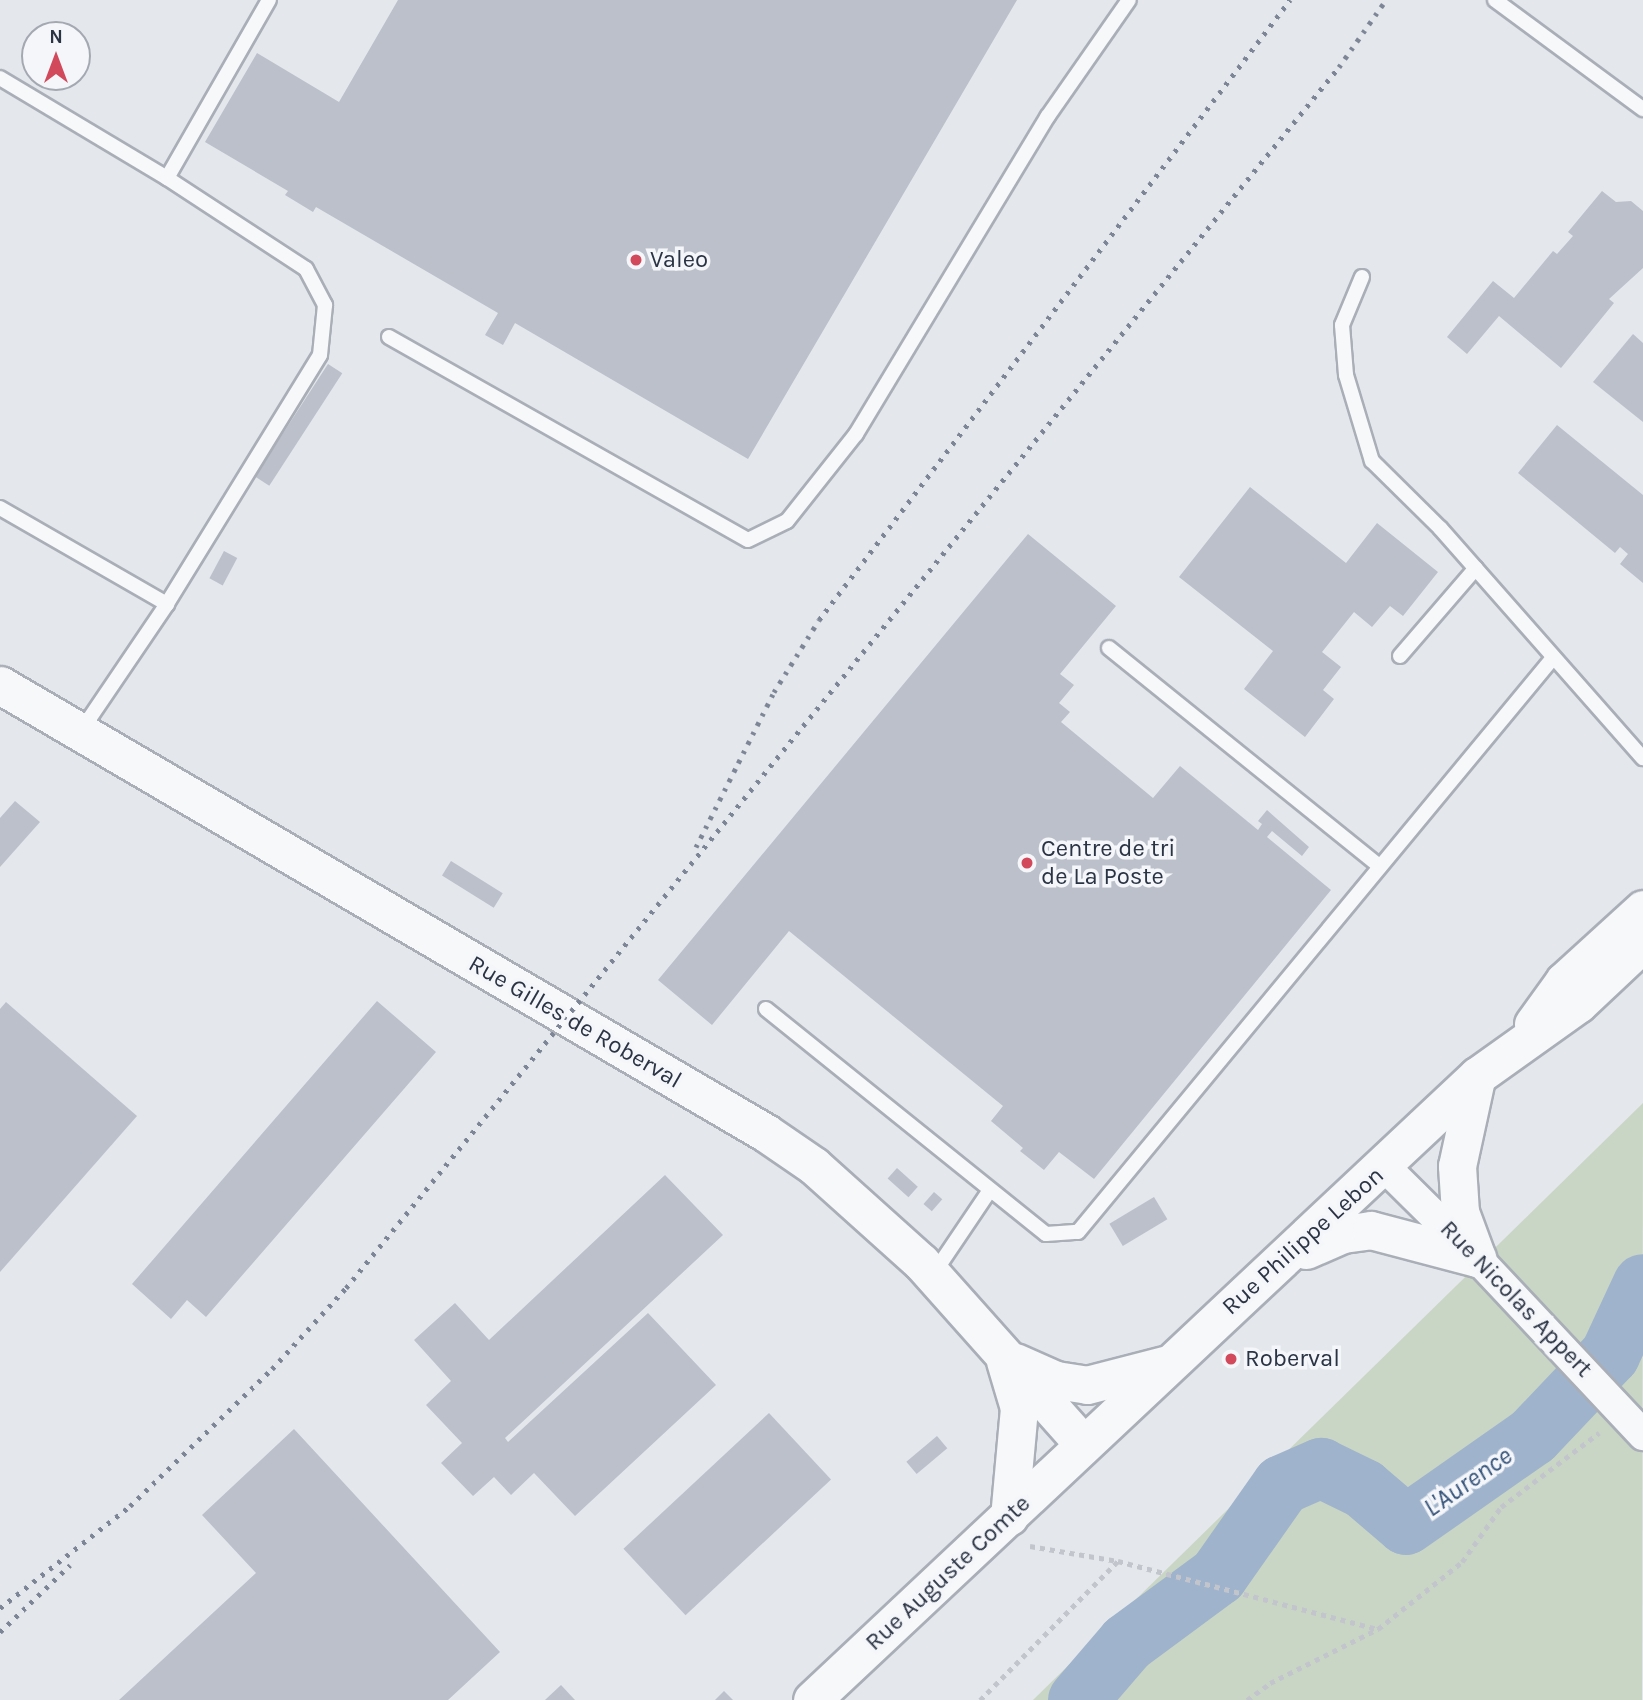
<!DOCTYPE html>
<html>
<head>
<meta charset="utf-8">
<style>
	body { margin:0 }
	#map { position:relative; width:1643px; height:1700px; overflow:hidden; background:#e4e7ec; font-family:Karla,sans-serif }
	div>[style] { position:absolute }
	[style*='--x'] { left:calc(var(--x)*1px); top:calc(var(--y)*1px); width:calc(var(--w)*1px); rotate:calc(var(--a)*1deg) }
	.green>* { inset:0; background:#c9d6c5 }
	.river>* { height:60px; margin:-30px; padding:0 30px; transform-origin:30px; border-radius:30px; background:#9fb4cc }
	.building>* { inset:0; background:#bbc0ca; transform-origin:0 0 }
	.path>* { height:4.5px; margin-top:-2.25px; transform-origin:0; background:repeating-linear-gradient(90deg,#c2c5cb 0 5px,transparent 0 10px) }
	.roads { filter:drop-shadow(2px 0 #a9aeb7) drop-shadow(-2px 0 #a9aeb7) drop-shadow(0 2px #a9aeb7) drop-shadow(0 -2px #a9aeb7) }
	.service>* { height:14px; margin:-7px; padding:0 7px; transform-origin:7px; border-radius:7px; background:#f7f8fa }
	.minor>* { height:30px; margin:-15px; padding:0 15px; transform-origin:15px; border-radius:15px; background:#f7f8fa }
	.tertiary>* { height:37px; margin:-18.5px; padding:0 18.5px; transform-origin:18.5px; border-radius:18.5px; background:#f7f8fa }
	.rail>* { height:5px; margin-top:-2.5px; transform-origin:0; background:repeating-linear-gradient(90deg,#7d8696 0 3.5px,transparent 0 10.5px) }
	.dots>* { width:19px; height:19px; translate:-50% -50%; box-sizing:border-box; border:4px solid #f4f6f9; border-radius:50% }
	span { translate:-50% -50%; white-space:nowrap; text-align:center; line-height:1.15; -webkit-text-stroke:7px #f4f6f9; paint-order:stroke }
	.poi-label { font-size:24px; color:#2b3445 }
	.left { translate:0 -50%; text-align:left }
	.street-label { font-size:24px; color:#2b3445 }
	.water-label { font-size:26px; color:#34527a; font-style:italic }
	.north { position:absolute; left:21px; top:21px; width:70px; height:70px; box-sizing:border-box; background:#f4f6f9; border:2px solid #a4a8b1; border-radius:50%; rotate:0deg; font-size:19px; font-weight:700; line-height:28px; text-align:center; color:#2b3445 }
	.north::after { content:''; display:block; margin:auto; width:24px; height:32px; background:#d1495b; clip-path:polygon(50% 0,100% 100%,50% 72%,0 100%) }
</style>
</head>
<body>
<div id="map">
	<div class="green">
		<i style="clip-path:polygon(1643px 1103px,1642px 1700px,1033px 1700px)"></i>
	</div>
	<div class="river">
		<i style="--x:1078;--y:1700;--w:75;--a:-49.3"></i>
		<i style="--x:1127;--y:1643;--w:113;--a:-36.4"></i>
		<i style="--x:1218;--y:1576;--w:111;--a:-54.9"></i>
		<i style="--x:1282;--y:1485;--w:43;--a:-23.6"></i>
		<i style="--x:1321;--y:1468;--w:48;--a:26"></i>
		<i style="--x:1364;--y:1489;--w:55;--a:40.6"></i>
		<i style="--x:1406;--y:1525;--w:155;--a:-35"></i>
		<i style="--x:1533;--y:1436;--w:112;--a:-46.5"></i>
		<i style="--x:1610;--y:1355;--w:78;--a:-65.1"></i>
	</div>
	<div class="building">
		<i style="clip-path:polygon(398px 0,1017px 0,748px 459px,515px 323px,503px 345px,485px 335px,498px 313px,316px 207px,313px 212px,285px 195px,288px 191px,205px 142px,257px 53px,339px 102px)"></i>
		<i style="clip-path:polygon(1602px 191px,1616px 202px,1631px 201px,1643px 211px,1643px 268px,1609px 299px,1614px 303px,1561px 368px,1499px 316px,1467px 354px,1447px 337px,1493px 281px,1514px 298px,1553px 251px,1557px 254px,1573px 236px,1568px 232px)"></i>
		<i style="clip-path:polygon(1633px 334px,1643px 343px,1643px 422px,1593px 382px)"></i>
		<i style="left:328px;top:364px;width:17px;height:134px;rotate:33deg"></i>
		<i style="clip-path:polygon(1557px 425px,1643px 495px,1643px 583px,1620px 564px,1628px 554px,1620px 547px,1615px 553px,1518px 473px)"></i>
		<i style="clip-path:polygon(1250px 487px,1346px 563px,1377px 523px,1438px 572px,1403px 616px,1390px 606px,1372px 627px,1354px 612px,1322px 652px,1341px 667px,1323px 690px,1334px 699px,1305px 737px,1244px 689px,1273px 651px,1179px 577px)"></i>
		<i style="clip-path:polygon(1028px 534px,1116px 606px,1060px 674px,1074px 685px,1059px 703px,1070px 712px,1061px 722px,1153px 798px,1180px 766px,1258px 830px,1262px 824px,1258px 821px,1267px 810px,1309px 847px,1302px 856px,1272px 831px,1267px 837px,1331px 890px,1094px 1179px,1059px 1152px,1044px 1170px,1020px 1151px,1023px 1148px,991px 1121px,1003px 1106px,789px 931px,712px 1025px,658px 980px)"></i>
		<i style="left:224px;top:551px;width:15px;height:31px;rotate:28deg"></i>
		<i style="clip-path:polygon(15px 801px,40px 822px,0 867px,0 818px)"></i>
		<i style="left:451px;top:861px;width:61px;height:17px;rotate:32deg"></i>
		<i style="clip-path:polygon(377px 1001px,436px 1052px,206px 1317px,187px 1300px,171px 1319px,132px 1284px)"></i>
		<i style="clip-path:polygon(6px 1002px,137px 1116px,0 1272px,0 1009px)"></i>
		<i style="left:897px;top:1168px;width:28px;height:14px;rotate:42deg"></i>
		<i style="clip-path:polygon(665px 1175px,723px 1235px,505px 1438px,508px 1442px,648px 1313px,716px 1385px,575px 1516px,534px 1473px,511px 1495px,494px 1477px,473px 1496px,441px 1463px,462px 1443px,426px 1405px,451px 1381px,414px 1340px,455px 1303px,489px 1340px)"></i>
		<i style="left:934px;top:1192px;width:11px;height:16px;rotate:41deg"></i>
		<i style="left:1154px;top:1197px;width:26px;height:52px;rotate:59deg"></i>
		<i style="left:769px;top:1413px;width:91px;height:199px;rotate:47deg"></i>
		<i style="clip-path:polygon(294px 1429px,500px 1652px,448px 1700px,119px 1700px,256px 1573px,202px 1515px)"></i>
		<i style="left:937px;top:1436px;width:16px;height:40px;rotate:50deg"></i>
		<i style="clip-path:polygon(561px 1685px,575px 1700px,545px 1700px)"></i>
		<i style="clip-path:polygon(724px 1691px,733px 1700px,715px 1700px)"></i>
	</div>
	<div class="path">
		<i style="--x:1030;--y:1546;--w:89;--a:9.7"></i>
		<i style="--x:1118;--y:1561;--w:269;--a:14.7"></i>
		<i style="--x:980;--y:1700;--w:196;--a:-45.2"></i>
		<i style="--x:1247;--y:1700;--w:29;--a:-36"></i>
		<i style="--x:1270;--y:1683;--w:121;--a:-26.6"></i>
		<i style="--x:1378;--y:1629;--w:107;--a:-38.6"></i>
		<i style="--x:1462;--y:1562;--w:67;--a:-54.7"></i>
		<i style="--x:1501;--y:1507;--w:123;--a:-37.1"></i>
	</div>
	<div class="roads">
		<div class="service">
			<i style="--x:1495;--y:0;--w:184;--a:36.4"></i>
			<i style="--x:0;--y:78;--w:195;--a:30.9"></i>
			<i style="--x:167;--y:178;--w:166;--a:33.2"></i>
			<i style="--x:306;--y:269;--w:41;--a:62.2"></i>
			<i style="--x:325;--y:305;--w:50;--a:95.7"></i>
			<i style="--x:320;--y:355;--w:292;--a:121.6"></i>
			<i style="--x:167;--y:604;--w:153;--a:124.1"></i>
			<i style="--x:167;--y:178;--w:205;--a:-60.2"></i>
			<i style="--x:1362;--y:277;--w:52;--a:112.6"></i>
			<i style="--x:1342;--y:325;--w:50;--a:85.4"></i>
			<i style="--x:1346;--y:375;--w:90;--a:73.2"></i>
			<i style="--x:1372;--y:461;--w:95;--a:44.6"></i>
			<i style="--x:1440;--y:528;--w:307;--a:48.6"></i>
			<i style="--x:389;--y:337;--w:412;--a:29.5"></i>
			<i style="--x:748;--y:540;--w:43;--a:-26"></i>
			<i style="--x:787;--y:521;--w:111;--a:-51.6"></i>
			<i style="--x:856;--y:434;--w:371;--a:-58.9"></i>
			<i style="--x:1048;--y:116;--w:141;--a:-55.1"></i>
			<i style="--x:0;--y:508;--w:193;--a:29.9"></i>
			<i style="--x:1109;--y:648;--w:348;--a:38.9"></i>
			<i style="--x:1400;--y:656;--w:116;--a:-49.2"></i>
			<i style="--x:766;--y:1009;--w:359;--a:38.8"></i>
			<i style="--x:1046;--y:1234;--w:32;--a:-4"></i>
			<i style="--x:1078;--y:1232;--w:744;--a:-50.4"></i>
			<i style="--x:934;--y:1273;--w:100;--a:-56"></i>
		</div>
		<div class="minor">
			<i style="--x:1385;--y:1167;--w:129;--a:44.7"></i>
			<i style="--x:1477;--y:1258;--w:243;--a:46.8"></i>
		</div>
		<div class="tertiary">
			<i style="--x:0;--y:685;--w:887;--a:30.32"></i>
			<i style="--x:766;--y:1133;--w:58;--a:34.5"></i>
			<i style="--x:814;--y:1166;--w:144;--a:41.9"></i>
			<i style="--x:921;--y:1262;--w:244;--a:48.3"></i>
			<i style="--x:1533;--y:1024;--w:53;--a:-54.2"></i>
			<i style="--x:1564;--y:981;--w:107;--a:-42.3"></i>
			<i style="--x:1476;--y:1079;--w:89;--a:102.3"></i>
			<i style="--x:1457;--y:1166;--w:46;--a:86.3"></i>
			<i style="--x:1460;--y:1212;--w:49;--a:69.7"></i>
			<i style="--x:1306;--y:1250;--w:40;--a:-23.4"></i>
			<i style="--x:1343;--y:1234;--w:28;--a:-8"></i>
			<i style="--x:1371;--y:1230;--w:110;--a:14.8"></i>
			<i style="--x:1005;--y:1361;--w:49;--a:73.4"></i>
			<i style="--x:1019;--y:1408;--w:109;--a:95.2"></i>
			<i style="--x:1015;--y:1362;--w:45;--a:23.7"></i>
			<i style="--x:1056;--y:1380;--w:31;--a:9"></i>
			<i style="--x:1087;--y:1385;--w:80;--a:-14.6"></i>
			<i style="--x:812;--y:1700;--w:912;--a:-43.18"></i>
			<i style="--x:1477;--y:1076;--w:124;--a:-35.5"></i>
			<i style="--x:1578;--y:1004;--w:89;--a:-43.2"></i>
		</div>
	</div>
	<div class="rail">
		<i style="--x:696;--y:847;--w:174;--a:-63.3"></i>
		<i style="--x:774;--y:692;--w:85;--a:-58"></i>
		<i style="--x:819;--y:620;--w:779;--a:-52.78"></i>
		<i style="--x:0;--y:1608;--w:165;--a:-38.1"></i>
		<i style="--x:130;--y:1506;--w:197;--a:-44"></i>
		<i style="--x:272;--y:1369;--w:110;--a:-47.6"></i>
		<i style="--x:346;--y:1288;--w:1574;--a:-50.88"></i>
		<i style="--x:1339;--y:67;--w:82;--a:-55"></i>
		<i style="--x:0;--y:1632;--w:97;--a:-43.7"></i>
	</div>
	<div class="dots">
		<i style="left:636px;top:260px;background:#d1495b"></i>
		<i style="left:1027px;top:863px;background:#d1495b"></i>
		<i style="left:1231px;top:1359px;background:#d1495b"></i>
	</div>
	<div class="poi-label">
		<span class="left" style="left:650px;top:260px">Valeo</span>
		<span class="left" style="left:1041px;top:863px">Centre de tri<br>de La Poste</span>
		<span class="left" style="left:1245px;top:1359px">Roberval</span>
	</div>
	<div class="street-label">
		<span style="left:575px;top:1022px;rotate:30deg">Rue Gilles de Roberval</span>
		<span style="left:1303px;top:1241px;rotate:-42deg">Rue Philippe Lebon</span>
		<span style="left:1516px;top:1299px;rotate:46deg">Rue Nicolas Appert</span>
		<span style="left:948px;top:1573px;rotate:-43deg">Rue Auguste Comte</span>
	</div>
	<div class="water-label">
		<span style="left:1468px;top:1482px;rotate:-35deg">L'Aurence</span>
	</div>
	<div class="north">N</div>
</div>
</body>
</html>
